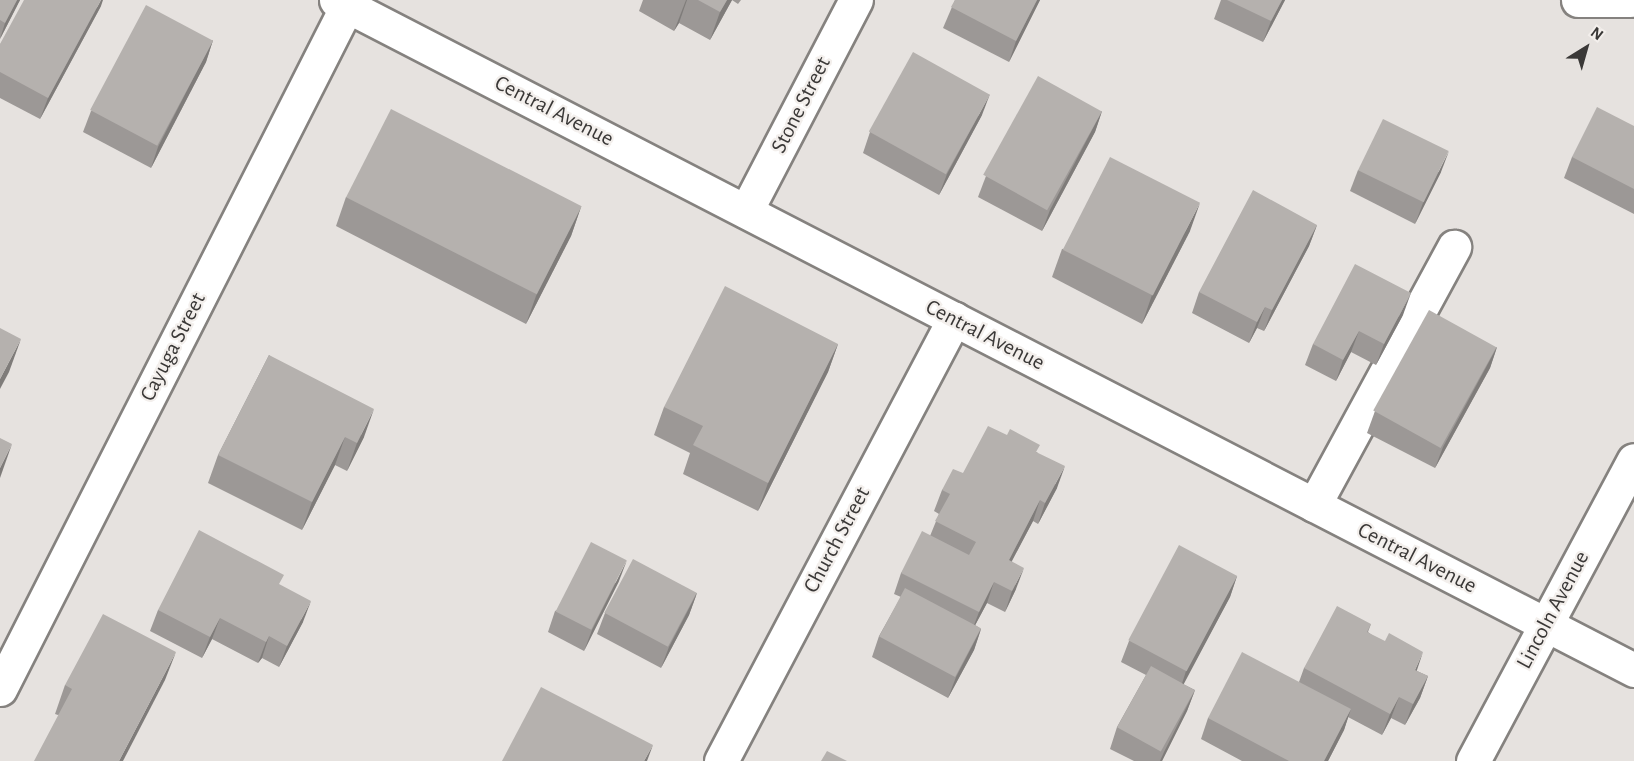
<!DOCTYPE html>
<html>
<head>
<meta charset="utf-8">
<style>
	body { margin:0 }
	#map { position:relative; width:1634px; height:761px; overflow:hidden; background:#e6e2df; font-family:"Alegreya Sans",sans-serif }
	div>[style] { position:absolute }
	[style*='--x'] { left:calc(var(--x)*1px); top:calc(var(--y)*1px); width:calc(var(--w)*1px); rotate:calc(var(--a)*1deg) }
	.roads { filter:drop-shadow(2px 0 #85827f) drop-shadow(-2px 0 #85827f) drop-shadow(0 2px #85827f) drop-shadow(0 -2px #85827f) }
	.minor>* { height:33px; margin:-16.5px; padding:0 16.5px; transform-origin:16.5px; border-radius:16.5px; background:#fff }
	.wall>* { inset:0; background:#9c9896 }
	.shaded-wall>* { inset:0; background:#7f7c7a }
	.building>* { inset:0; background:#b5b1ae; transform-origin:0 0 }
	span { translate:-50% -50%; white-space:nowrap; text-align:center; line-height:1.15; -webkit-text-stroke:4.5px #f3efec; paint-order:stroke }
	.street-label { font-size:22px; color:#3a3837 }
	.north { position:absolute; left:1556px; top:18px; width:60px; height:60px; -webkit-text-stroke:4px #f3efec; paint-order:stroke; rotate:37deg; font-size:16px; font-weight:700; line-height:24px; text-align:center; color:#3a3837 }
	.north::after { content:''; display:block; margin:auto; width:21px; height:27px; background:#3a3837; clip-path:polygon(50% 0,100% 100%,50% 72%,0 100%) }
</style>
</head>
<body>
<div id="map">
	<div class="roads">
		<div class="minor">
			<i style="--x:336;--y:0;--w:1461;--a:27.3"></i>
			<i style="--x:1578;--y:0;--w:52;--a:0"></i>
			<i style="--x:746;--y:211;--w:238;--a:-62.5"></i>
			<i style="--x:1314;--y:505;--w:294;--a:-61.5"></i>
			<i style="--x:0;--y:689;--w:766;--a:-63.07"></i>
			<i style="--x:721;--y:761;--w:500;--a:-62.2"></i>
			<i style="--x:1473;--y:761;--w:341;--a:-61.9"></i>
		</div>
	</div>
	<div class="wall">
		<i style="clip-path:polygon(0 0,20px 0,0 39px)"></i>
		<i style="clip-path:polygon(643px 0,741px 0,738px 4px,732px 0,710px 40px,679px 23px,674px 31px,639px 11px)"></i>
		<i style="clip-path:polygon(955px 0,1040px 0,1009px 62px,943px 28px)"></i>
		<i style="clip-path:polygon(1221px 0,1285px 0,1263px 42px,1214px 19px)"></i>
		<i style="clip-path:polygon(101px 6px,40px 119px,0 98px,0 44px)"></i>
		<i style="clip-path:polygon(213px 40px,206px 62px,151px 168px,83px 132px,91px 111px)"></i>
		<i style="clip-path:polygon(1102px 111px,1095px 132px,1042px 231px,978px 197px,986px 176px)"></i>
		<i style="clip-path:polygon(982px 115px,939px 195px,863px 153px,870px 132px)"></i>
		<i style="clip-path:polygon(1634px 126px,1634px 214px,1564px 178px,1572px 157px)"></i>
		<i style="clip-path:polygon(1358px 170px,1441px 172px,1415px 224px,1350px 191px)"></i>
		<i style="clip-path:polygon(346px 197px,581px 207px,571px 236px,526px 324px,336px 226px)"></i>
		<i style="clip-path:polygon(1317px 225px,1309px 246px,1264px 331px,1257px 328px,1249px 343px,1192px 313px,1199px 292px)"></i>
		<i style="clip-path:polygon(1190px 231px,1142px 324px,1052px 277px,1062px 249px)"></i>
		<i style="clip-path:polygon(1403px 315px,1376px 365px,1351px 352px,1336px 381px,1305px 365px,1313px 344px)"></i>
		<i style="clip-path:polygon(838px 344px,828px 372px,758px 511px,683px 474px,690px 453px,654px 435px,664px 407px)"></i>
		<i style="clip-path:polygon(1497px 347px,1490px 368px,1435px 468px,1367px 433px,1375px 411px)"></i>
		<i style="clip-path:polygon(269px 355px,364px 437px,347px 471px,335px 465px,302px 530px,208px 483px,218px 455px)"></i>
		<i style="clip-path:polygon(1037px 452px,1057px 488px,1038px 524px,1033px 521px,1012px 561px,1016px 589px,1005px 612px,987px 603px,975px 625px,981px 629px,974px 650px,948px 698px,872px 657px,879px 636px,901px 597px,894px 594px,901px 573px,930px 536px,939px 514px,934px 511px,942px 490px,963px 473px)"></i>
		<i style="clip-path:polygon(1237px 576px,1230px 597px,1183px 684px,1195px 690px,1187px 711px,1162px 761px,1134px 761px,1110px 749px,1117px 727px,1146px 675px,1121px 662px,1129px 641px)"></i>
		<i style="clip-path:polygon(619px 581px,584px 651px,548px 632px,555px 611px)"></i>
		<i style="clip-path:polygon(280px 585px,303px 622px,279px 667px,262px 658px,258px 663px,212px 639px,202px 658px,150px 631px,158px 610px)"></i>
		<i style="clip-path:polygon(697px 593px,689px 615px,661px 668px,597px 634px,605px 613px)"></i>
		<i style="clip-path:polygon(1371px 624px,1368px 632px,1417px 671px,1428px 676px,1420px 698px,1405px 725px,1391px 718px,1382px 735px,1348px 717px,1344px 730px,1328px 761px,1242px 761px,1201px 739px,1208px 718px,1299px 682px,1304px 668px)"></i>
		<i style="clip-path:polygon(165px 680px,58px 715px,55px 714px,65px 685px)"></i>
	</div>
	<div class="shaded-wall">
		<i style="clip-path:polygon(17px 0,20px 0,0 39px,5px 23px)"></i>
		<i style="clip-path:polygon(101px 0,103px 0,101px 6px,40px 119px,48px 98px)"></i>
		<i style="clip-path:polygon(686px 0,687px 0,679px 23px,674px 31px)"></i>
		<i style="clip-path:polygon(727px 0,732px 0,710px 40px,720px 12px)"></i>
		<i style="clip-path:polygon(1037px 0,1040px 0,1009px 62px,1016px 41px)"></i>
		<i style="clip-path:polygon(1282px 0,1285px 0,1263px 42px,1271px 21px)"></i>
		<i style="clip-path:polygon(213px 40px,206px 62px,151px 168px,158px 147px)"></i>
		<i style="clip-path:polygon(990px 94px,982px 115px,939px 195px,947px 174px)"></i>
		<i style="clip-path:polygon(1102px 111px,1095px 132px,1042px 231px,1050px 210px)"></i>
		<i style="clip-path:polygon(1449px 151px,1441px 172px,1415px 224px,1423px 203px)"></i>
		<i style="clip-path:polygon(1200px 203px,1190px 231px,1142px 324px,1152px 295px)"></i>
		<i style="clip-path:polygon(581px 207px,571px 236px,526px 324px,536px 296px)"></i>
		<i style="clip-path:polygon(1317px 225px,1309px 246px,1264px 331px,1272px 310px)"></i>
		<i style="clip-path:polygon(1411px 293px,1403px 315px,1376px 365px,1384px 344px)"></i>
		<i style="clip-path:polygon(1265px 307px,1257px 328px,1249px 343px,1257px 322px)"></i>
		<i style="clip-path:polygon(1359px 331px,1351px 352px,1336px 381px,1343px 360px)"></i>
		<i style="clip-path:polygon(21px 339px,9px 372px,0 389px,0 379px)"></i>
		<i style="clip-path:polygon(838px 344px,828px 372px,758px 511px,768px 483px)"></i>
		<i style="clip-path:polygon(1497px 347px,1490px 368px,1435px 468px,1443px 447px)"></i>
		<i style="clip-path:polygon(374px 409px,364px 437px,347px 471px,357px 443px)"></i>
		<i style="clip-path:polygon(345px 437px,335px 465px,302px 530px,312px 502px)"></i>
		<i style="clip-path:polygon(12px 444px,0 478px,0 468px)"></i>
		<i style="clip-path:polygon(1065px 466px,1057px 488px,1038px 524px,1045px 503px)"></i>
		<i style="clip-path:polygon(1040px 500px,1033px 521px,1001px 581px,1009px 560px)"></i>
		<i style="clip-path:polygon(627px 560px,619px 581px,584px 651px,592px 630px)"></i>
		<i style="clip-path:polygon(1024px 568px,1016px 589px,1005px 612px,1012px 591px)"></i>
		<i style="clip-path:polygon(1237px 576px,1230px 597px,1179px 693px,1186px 671px)"></i>
		<i style="clip-path:polygon(994px 582px,987px 603px,971px 633px,979px 612px)"></i>
		<i style="clip-path:polygon(697px 593px,689px 615px,661px 668px,669px 647px)"></i>
		<i style="clip-path:polygon(311px 601px,303px 622px,279px 667px,287px 646px)"></i>
		<i style="clip-path:polygon(220px 618px,212px 639px,202px 658px,210px 637px)"></i>
		<i style="clip-path:polygon(981px 629px,974px 650px,948px 698px,956px 677px)"></i>
		<i style="clip-path:polygon(269px 636px,262px 658px,258px 663px,266px 642px)"></i>
		<i style="clip-path:polygon(176px 652px,165px 680px,123px 761px,119px 761px)"></i>
		<i style="clip-path:polygon(1423px 652px,1416px 673px,1415px 670px)"></i>
		<i style="clip-path:polygon(1428px 676px,1420px 698px,1405px 725px,1413px 704px)"></i>
		<i style="clip-path:polygon(1195px 690px,1187px 711px,1162px 761px,1160px 761px,1164px 752px)"></i>
		<i style="clip-path:polygon(1399px 697px,1391px 718px,1382px 735px,1390px 714px)"></i>
		<i style="clip-path:polygon(1351px 709px,1344px 730px,1328px 761px,1324px 761px)"></i>
		<i style="clip-path:polygon(653px 745px,647px 761px,644px 761px)"></i>
	</div>
	<div class="building">
		<i style="clip-path:polygon(0 0,17px 0,5px 23px,0 20px)"></i>
		<i style="clip-path:polygon(24px 0,101px 0,48px 98px,0 72px,0 44px)"></i>
		<i style="clip-path:polygon(698px 0,727px 0,720px 12px)"></i>
		<i style="clip-path:polygon(955px 0,1037px 0,1016px 41px,951px 7px)"></i>
		<i style="clip-path:polygon(1227px 0,1282px 0,1271px 21px)"></i>
		<i style="left:146px;top:5px;width:76px;height:119px;rotate:28deg"></i>
		<i style="left:913px;top:52px;width:88px;height:91px;rotate:29deg"></i>
		<i style="left:1038px;top:76px;width:73px;height:113px;rotate:29deg"></i>
		<i style="clip-path:polygon(1597px 107px,1634px 126px,1634px 189px,1572px 157px)"></i>
		<i style="left:391px;top:109px;width:214px;height:99px;rotate:27deg"></i>
		<i style="left:1383px;top:119px;width:73px;height:57px;rotate:26deg"></i>
		<i style="left:1110px;top:157px;width:101px;height:104px;rotate:27deg"></i>
		<i style="clip-path:polygon(1253px 190px,1317px 225px,1272px 310px,1265px 307px,1257px 322px,1199px 292px)"></i>
		<i style="clip-path:polygon(1355px 264px,1411px 293px,1384px 344px,1359px 331px,1343px 360px,1313px 344px)"></i>
		<i style="clip-path:polygon(725px 286px,838px 344px,768px 483px,693px 445px,703px 426px,664px 407px)"></i>
		<i style="left:1429px;top:310px;width:77px;height:115px;rotate:29deg"></i>
		<i style="clip-path:polygon(0 328px,21px 339px,0 379px)"></i>
		<i style="clip-path:polygon(269px 355px,374px 409px,357px 443px,345px 437px,312px 502px,218px 455px)"></i>
		<i style="clip-path:polygon(988px 426px,1007px 435px,1010px 429px,1040px 445px,1036px 452px,1065px 466px,1045px 503px,1040px 500px,1009px 560px,1024px 568px,1012px 591px,994px 582px,979px 612px,901px 573px,922px 531px,969px 555px,976px 542px,935px 521px,950px 494px,942px 490px,953px 469px,963px 473px)"></i>
		<i style="clip-path:polygon(0 438px,12px 444px,0 468px)"></i>
		<i style="clip-path:polygon(199px 530px,284px 575px,279px 584px,311px 601px,287px 646px,269px 636px,266px 642px,220px 618px,210px 637px,158px 610px)"></i>
		<i style="left:591px;top:542px;width:40px;height:78px;rotate:27deg"></i>
		<i style="left:1179px;top:545px;width:66px;height:108px;rotate:28deg"></i>
		<i style="left:633px;top:559px;width:72px;height:61px;rotate:28deg"></i>
		<i style="left:905px;top:588px;width:86px;height:55px;rotate:28deg"></i>
		<i style="clip-path:polygon(1337px 606px,1371px 624px,1367px 632px,1385px 641px,1389px 633px,1423px 652px,1415px 670px,1428px 676px,1413px 704px,1399px 697px,1390px 714px,1304px 668px)"></i>
		<i style="clip-path:polygon(103px 614px,176px 652px,119px 761px,34px 761px,72px 689px,65px 685px)"></i>
		<i style="clip-path:polygon(1242px 652px,1351px 709px,1324px 761px,1289px 761px,1208px 718px)"></i>
		<i style="left:1151px;top:666px;width:50px;height:70px;rotate:29deg"></i>
		<i style="clip-path:polygon(541px 687px,653px 745px,644px 761px,502px 761px)"></i>
		<i style="clip-path:polygon(827px 751px,847px 761px,821px 761px)"></i>
	</div>
	<div class="street-label">
		<span style="left:801px;top:105px;rotate:-63deg">Stone Street</span>
		<span style="left:554px;top:111px;rotate:27deg">Central Avenue</span>
		<span style="left:985px;top:335px;rotate:27deg">Central Avenue</span>
		<span style="left:173px;top:347px;rotate:-63deg">Cayuga Street</span>
		<span style="left:837px;top:540px;rotate:-62deg">Church Street</span>
		<span style="left:1417px;top:558px;rotate:27deg">Central Avenue</span>
		<span style="left:1553px;top:610px;rotate:-62deg">Lincoln Avenue</span>
	</div>
	<div class="north">N</div>
</div>
</body>
</html>
